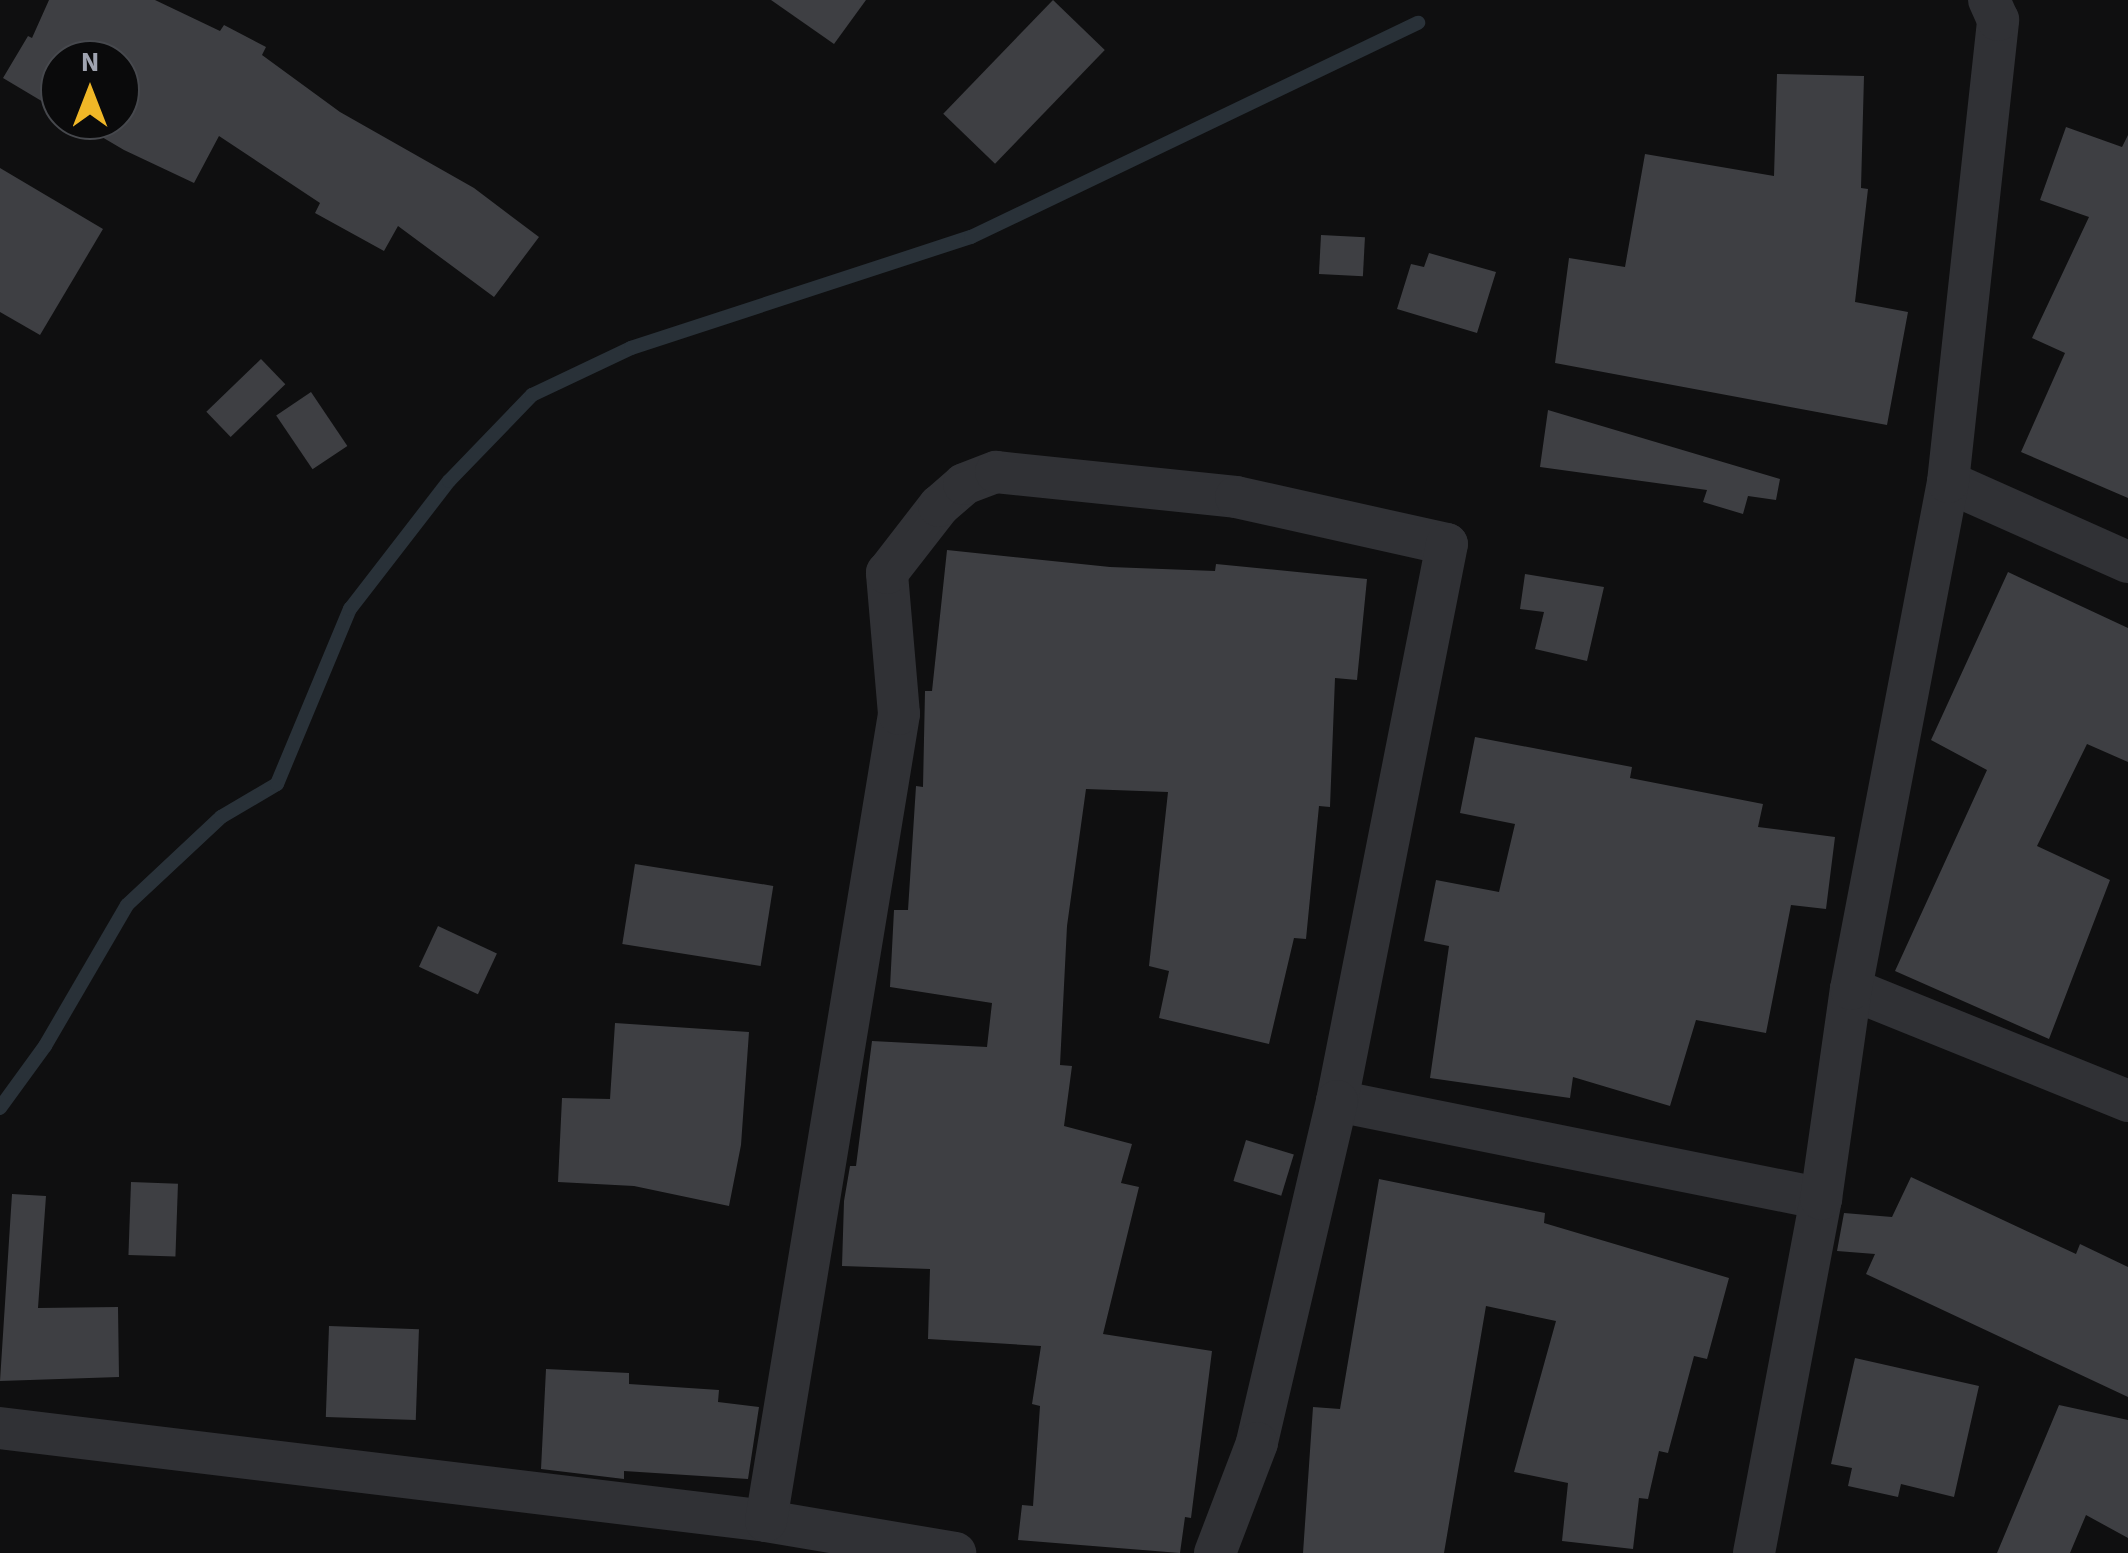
<!DOCTYPE html>
<html>
<head>
<meta charset="utf-8">
<style>
	body { margin:0 }
	#map { position:relative; width:2128px; height:1553px; overflow:hidden; background:#0f0f10; font-family:"Source Sans 3",sans-serif }
	div>[style] { position:absolute }
	[style*='--x'] { left:calc(var(--x)*1px); top:calc(var(--y)*1px); width:calc(var(--w)*1px); rotate:calc(var(--a)*1deg) }
	.stream>* { height:14px; margin:-7px; padding:0 7px; transform-origin:7px; border-radius:7px; background:#293138 }
	.building>* { inset:0; background:#3e3f43; transform-origin:0 0 }
	.minor>* { height:42px; margin:-21px; padding:0 21px; transform-origin:21px; border-radius:21px; background:#303135 }
	span { translate:-50% -50%; white-space:nowrap; text-align:center; line-height:1.15; -webkit-text-stroke:9px #0a0a0b; paint-order:stroke }
	.north { position:absolute; left:40px; top:40px; width:100px; height:100px; box-sizing:border-box; background:#0a0a0b; border:2px solid #46484d; border-radius:50%; rotate:0deg; font-size:28px; font-weight:700; line-height:40px; text-align:center; color:#a0a4b1 }
	.north::after { content:''; display:block; margin:auto; width:35px; height:45px; background:#f0b727; clip-path:polygon(50% 0,100% 100%,50% 72%,0 100%) }
</style>
</head>
<body>
<div id="map">
	<div class="stream">
		<i style="--x:0;--y:1108;--w:77;--a:-54"></i>
		<i style="--x:45;--y:1046;--w:163;--a:-59.8"></i>
		<i style="--x:127;--y:905;--w:129;--a:-43.1"></i>
		<i style="--x:221;--y:817;--w:65;--a:-30.5"></i>
		<i style="--x:277;--y:784;--w:190;--a:-67.4"></i>
		<i style="--x:350;--y:609;--w:162;--a:-52.3"></i>
		<i style="--x:449;--y:481;--w:120;--a:-46"></i>
		<i style="--x:532;--y:395;--w:110;--a:-25.4"></i>
		<i style="--x:631;--y:348;--w:358;--a:-18.1"></i>
		<i style="--x:971;--y:237;--w:496;--a:-25.6"></i>
	</div>
	<div class="building">
		<i style="clip-path:polygon(49px 0,155px 0,220px 31px,224px 25px,266px 47px,262px 55px,340px 112px,474px 188px,539px 237px,494px 297px,398px 226px,384px 251px,315px 213px,320px 203px,219px 136px,194px 183px,124px 150px,73px 120px,120px 120px,120px 60px,60px 60px,60px 112px,3px 78px,28px 36px,32px 38px)"></i>
		<i style="clip-path:polygon(771px 0,866px 0,834px 44px)"></i>
		<i style="left:1053px;top:0;width:72px;height:158px;rotate:44deg"></i>
		<i style="clip-path:polygon(1777px 74px,1864px 76px,1861px 188px,1868px 189px,1855px 302px,1908px 312px,1887px 425px,1555px 363px,1569px 258px,1625px 267px,1645px 154px,1774px 176px)"></i>
		<i style="clip-path:polygon(2066px 127px,2122px 147px,2128px 135px,2128px 498px,2021px 452px,2065px 353px,2032px 338px,2089px 217px,2040px 200px)"></i>
		<i style="clip-path:polygon(0 168px,103px 229px,40px 335px,0 312px)"></i>
		<i style="left:1321px;top:235px;width:44px;height:39px;rotate:3deg"></i>
		<i style="clip-path:polygon(1429px 253px,1496px 272px,1477px 333px,1397px 309px,1411px 264px,1424px 267px)"></i>
		<i style="left:261px;top:359px;width:35px;height:76px;rotate:46deg"></i>
		<i style="left:311px;top:392px;width:65px;height:42px;rotate:56deg"></i>
		<i style="clip-path:polygon(1548px 410px,1780px 479px,1776px 500px,1748px 496px,1743px 514px,1703px 502px,1707px 490px,1540px 467px)"></i>
		<i style="clip-path:polygon(947px 550px,1110px 567px,1215px 571px,1216px 564px,1367px 579px,1357px 680px,1335px 678px,1330px 807px,1319px 806px,1306px 939px,1294px 938px,1269px 1044px,1159px 1018px,1169px 971px,1149px 966px,1168px 792px,1086px 789px,1067px 926px,1060px 1065px,1072px 1066px,1064px 1126px,1132px 1144px,1121px 1183px,1139px 1187px,1103px 1334px,1212px 1351px,1191px 1518px,1185px 1517px,1180px 1553px,1018px 1540px,1022px 1505px,1033px 1506px,1040px 1406px,1032px 1404px,1041px 1346px,928px 1339px,930px 1269px,842px 1266px,844px 1201px,850px 1166px,856px 1166px,872px 1041px,987px 1047px,992px 1003px,890px 987px,894px 910px,908px 910px,916px 786px,923px 787px,925px 691px,932px 691px)"></i>
		<i style="clip-path:polygon(2008px 572px,2128px 628px,2128px 762px,2087px 744px,2037px 846px,2110px 880px,2049px 1039px,1895px 971px,1987px 770px,1931px 740px)"></i>
		<i style="clip-path:polygon(1525px 574px,1604px 587px,1587px 661px,1535px 649px,1544px 612px,1520px 609px)"></i>
		<i style="clip-path:polygon(1475px 737px,1632px 767px,1630px 778px,1763px 804px,1758px 827px,1835px 837px,1826px 909px,1791px 905px,1766px 1033px,1696px 1020px,1670px 1106px,1573px 1077px,1570px 1098px,1430px 1078px,1449px 946px,1424px 941px,1436px 880px,1499px 892px,1515px 824px,1460px 813px)"></i>
		<i style="left:635px;top:864px;width:140px;height:81px;rotate:9deg"></i>
		<i style="left:438px;top:926px;width:65px;height:45px;rotate:25deg"></i>
		<i style="clip-path:polygon(615px 1023px,749px 1032px,741px 1145px,729px 1206px,634px 1186px,558px 1182px,562px 1098px,610px 1099px)"></i>
		<i style="left:1246px;top:1140px;width:50px;height:43px;rotate:17deg"></i>
		<i style="clip-path:polygon(1911px 1177px,2076px 1254px,2080px 1244px,2128px 1267px,2128px 1397px,1866px 1274px,1875px 1254px,1837px 1251px,1844px 1213px,1892px 1217px)"></i>
		<i style="clip-path:polygon(1379px 1179px,1545px 1213px,1544px 1223px,1729px 1278px,1707px 1359px,1694px 1356px,1668px 1453px,1659px 1451px,1648px 1499px,1639px 1498px,1633px 1549px,1562px 1541px,1568px 1483px,1514px 1472px,1556px 1321px,1486px 1306px,1444px 1553px,1303px 1553px,1313px 1407px,1340px 1409px)"></i>
		<i style="left:131px;top:1182px;width:47px;height:73px;rotate:2deg"></i>
		<i style="clip-path:polygon(12px 1194px,46px 1196px,38px 1308px,118px 1307px,119px 1377px,0 1381px)"></i>
		<i style="left:329px;top:1326px;width:90px;height:91px;rotate:2deg"></i>
		<i style="clip-path:polygon(1855px 1358px,1979px 1386px,1954px 1497px,1901px 1484px,1898px 1497px,1848px 1486px,1852px 1468px,1831px 1464px)"></i>
		<i style="clip-path:polygon(546px 1369px,629px 1373px,629px 1384px,719px 1390px,718px 1402px,759px 1407px,748px 1479px,624px 1471px,624px 1479px,541px 1469px)"></i>
		<i style="clip-path:polygon(2059px 1405px,2128px 1420px,2128px 1538px,2086px 1515px,2070px 1553px,1997px 1553px)"></i>
	</div>
	<div class="minor">
		<i style="--x:1948;--y:482;--w:197;--a:24"></i>
		<i style="--x:1851;--y:989;--w:299;--a:22"></i>
		<i style="--x:1337;--y:1101;--w:494;--a:11.4"></i>
		<i style="--x:0;--y:1428;--w:772;--a:6.92"></i>
		<i style="--x:766;--y:1521;--w:192;--a:9.6"></i>
		<i style="--x:766;--y:1521;--w:818;--a:-80.64"></i>
		<i style="--x:899;--y:714;--w:142;--a:-94.9"></i>
		<i style="--x:887;--y:573;--w:85;--a:-52.2"></i>
		<i style="--x:939;--y:506;--w:33;--a:-41"></i>
		<i style="--x:964;--y:484;--w:34;--a:-21"></i>
		<i style="--x:996;--y:472;--w:241;--a:5.9"></i>
		<i style="--x:1236;--y:497;--w:216;--a:12.6"></i>
		<i style="--x:1447;--y:544;--w:568;--a:101.17"></i>
		<i style="--x:1337;--y:1101;--w:351;--a:103.2"></i>
		<i style="--x:1257;--y:1443;--w:118;--a:110.9"></i>
		<i style="--x:1754;--y:1553;--w:360;--a:-79.3"></i>
		<i style="--x:1821;--y:1199;--w:212;--a:-81.9"></i>
		<i style="--x:1851;--y:989;--w:516;--a:-79.17"></i>
		<i style="--x:1948;--y:482;--w:465;--a:-83.8"></i>
		<i style="--x:1998;--y:20;--w:22;--a:-114"></i>
	</div>
	<div class="north">N</div>
</div>
</body>
</html>
